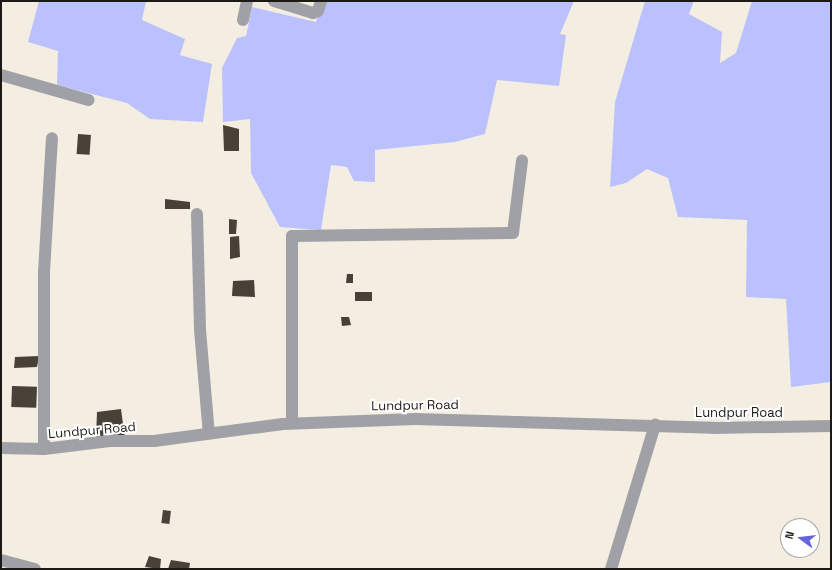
<!DOCTYPE html>
<html>
<head>
<meta charset="utf-8">
<style>
	body { margin:0 }
	#map { position:relative; width:832px; height:570px; overflow:hidden; background:#f4ede1; font-family:"Space Grotesk",sans-serif }
	div>[style] { position:absolute }
	[style*='--x'] { left:calc(var(--x)*1px); top:calc(var(--y)*1px); width:calc(var(--w)*1px); rotate:calc(var(--a)*1deg) }
	.water>* { inset:0; background:#bbc1ff }
	.building>* { inset:0; background:#474138; transform-origin:0 0 }
	.minor>* { height:12px; margin:-6px; padding:0 6px; transform-origin:6px; border-radius:6px; background:#a0a1a6 }
	span { translate:-50% -50%; white-space:nowrap; text-align:center; line-height:1.15; -webkit-text-stroke:4px #fff; paint-order:stroke }
	.street-label { font-size:13px; color:#1d1a16 }
	.frame { position:absolute; inset:0; border:2px solid #1d1a16; pointer-events:none }
	.north { position:absolute; left:780px; top:518px; width:40px; height:40px; box-sizing:border-box; background:#fff; border:1px solid #a5a3a2; border-radius:50%; rotate:285deg; font-size:11px; font-weight:700; line-height:16px; text-align:center; color:#1d1a16 }
	.north::after { content:''; display:block; margin:auto; width:14px; height:18px; background:#6663dd; clip-path:polygon(50% 0,100% 100%,50% 72%,0 100%) }
</style>
</head>
<body>
<div id="map">
	<div class="water">
		<i style="clip-path:polygon(39px 1px,146px 1px,142px 20px,185px 39px,180px 55px,212px 64px,203px 122px,150px 119px,127px 103px,57px 85px,58px 51px,28px 42px)"></i>
		<i style="clip-path:polygon(323px 1px,574px 1px,560px 34px,566px 35px,559px 86px,497px 80px,485px 134px,455px 142px,375px 150px,375px 182px,354px 181px,347px 167px,331px 165px,321px 230px,280px 227px,251px 173px,250px 119px,223px 122px,222px 68px,237px 38px,246px 36px,252px 7px,316px 22px)"></i>
		<i style="clip-path:polygon(645px 1px,694px 1px,689px 14px,722px 32px,720px 63px,736px 53px,752px 1px,831px 1px,831px 382px,791px 387px,786px 299px,746px 297px,747px 220px,678px 217px,668px 178px,647px 169px,626px 183px,610px 187px,615px 102px)"></i>
	</div>
	<div class="building">
		<i style="clip-path:polygon(223px 125px,239px 129px,239px 151px,224px 151px)"></i>
		<i style="left:78px;top:134px;width:13px;height:20px;rotate:4deg"></i>
		<i style="clip-path:polygon(165px 199px,190px 202px,190px 209px,165px 209px)"></i>
		<i style="clip-path:polygon(229px 219px,237px 220px,236px 234px,229px 234px)"></i>
		<i style="clip-path:polygon(239px 236px,240px 257px,230px 259px,230px 237px)"></i>
		<i style="clip-path:polygon(347px 274px,353px 274px,353px 283px,346px 283px)"></i>
		<i style="clip-path:polygon(254px 280px,255px 297px,232px 296px,233px 281px)"></i>
		<i style="left:355px;top:292px;width:17px;height:9px"></i>
		<i style="clip-path:polygon(341px 317px,349px 317px,351px 325px,342px 326px)"></i>
		<i style="clip-path:polygon(39px 356px,37px 367px,14px 368px,15px 357px)"></i>
		<i style="left:12px;top:386px;width:25px;height:21px;rotate:2deg"></i>
		<i style="clip-path:polygon(121px 409px,125px 439px,96px 439px,97px 412px)"></i>
		<i style="left:163px;top:510px;width:8px;height:13px;rotate:7deg"></i>
		<i style="clip-path:polygon(149px 556px,161px 559px,160px 569px,145px 567px)"></i>
		<i style="clip-path:polygon(171px 560px,190px 563px,189px 569px,168px 569px)"></i>
	</div>
	<div class="minor">
		<i style="--x:274;--y:1;--w:41;--a:17.1"></i>
		<i style="--x:313;--y:13;--w:5;--a:-22"></i>
		<i style="--x:318;--y:11;--w:10;--a:-73"></i>
		<i style="--x:243;--y:20;--w:19;--a:-78"></i>
		<i style="--x:1;--y:75;--w:91;--a:15.9"></i>
		<i style="--x:197;--y:214;--w:116;--a:88.5"></i>
		<i style="--x:200;--y:330;--w:104;--a:85.1"></i>
		<i style="--x:292;--y:423;--w:187;--a:-90"></i>
		<i style="--x:292;--y:236;--w:221;--a:-0.8"></i>
		<i style="--x:513;--y:233;--w:73;--a:-82.9"></i>
		<i style="--x:1;--y:448;--w:43;--a:1.3"></i>
		<i style="--x:44;--y:449;--w:66;--a:-6.9"></i>
		<i style="--x:110;--y:441;--w:44;--a:0"></i>
		<i style="--x:154;--y:441;--w:130;--a:-7.5"></i>
		<i style="--x:283;--y:424;--w:132;--a:-2.2"></i>
		<i style="--x:415;--y:419;--w:298;--a:1.7"></i>
		<i style="--x:713;--y:428;--w:118;--a:-1"></i>
		<i style="--x:44;--y:449;--w:177;--a:-90"></i>
		<i style="--x:44;--y:272;--w:134;--a:-86.6"></i>
		<i style="--x:1;--y:560;--w:35;--a:15"></i>
		<i style="--x:611;--y:569;--w:151;--a:-73"></i>
	</div>
	<div class="street-label">
		<span style="left:415px;top:406px;rotate:-1deg">Lundpur Road</span>
		<span style="left:739px;top:413px">Lundpur Road</span>
		<span style="left:92px;top:431px;rotate:-5deg">Lundpur Road</span>
	</div>
	<div class="frame"></div>
	<div class="north">N</div>
</div>
</body>
</html>
